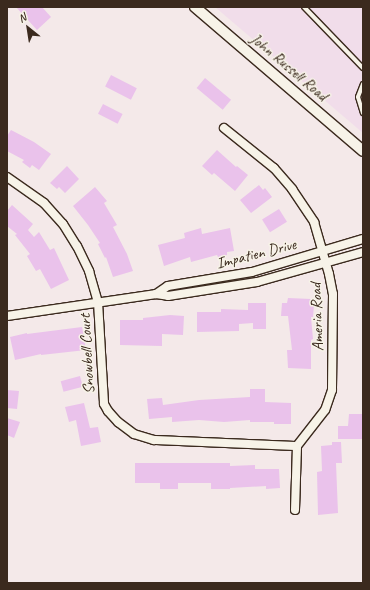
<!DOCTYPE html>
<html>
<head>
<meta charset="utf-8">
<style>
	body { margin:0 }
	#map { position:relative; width:370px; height:590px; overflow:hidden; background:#f4e9e9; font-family:Caveat,sans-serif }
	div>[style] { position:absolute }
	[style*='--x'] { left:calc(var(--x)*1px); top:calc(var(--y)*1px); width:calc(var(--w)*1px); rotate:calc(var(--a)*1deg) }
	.built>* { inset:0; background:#f1ddea }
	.building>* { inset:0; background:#eac2eb; transform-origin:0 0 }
	.roads { filter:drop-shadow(1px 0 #3b2a1e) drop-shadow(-1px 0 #3b2a1e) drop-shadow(0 1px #3b2a1e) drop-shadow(0 -1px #3b2a1e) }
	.service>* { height:4px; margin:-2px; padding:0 2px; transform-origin:2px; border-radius:2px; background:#f7f3e8 }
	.minor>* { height:8px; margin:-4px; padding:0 4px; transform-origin:4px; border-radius:4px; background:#f7f3e8 }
	.tertiary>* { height:10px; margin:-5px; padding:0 5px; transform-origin:5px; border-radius:5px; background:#f7f3e8 }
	span { translate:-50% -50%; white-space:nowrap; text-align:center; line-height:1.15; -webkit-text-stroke:3px #f7f3e8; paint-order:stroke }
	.street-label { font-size:16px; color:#3b2a1e }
	.frame { position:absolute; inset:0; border:8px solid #3b2a1e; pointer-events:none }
	.north { position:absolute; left:8px; top:8px; width:40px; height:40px; -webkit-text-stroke:3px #f7f3e8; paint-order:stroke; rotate:330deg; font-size:11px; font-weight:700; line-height:16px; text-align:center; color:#3b2a1e }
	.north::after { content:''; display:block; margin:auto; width:14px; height:18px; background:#3b2a1e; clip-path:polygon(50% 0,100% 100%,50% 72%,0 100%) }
</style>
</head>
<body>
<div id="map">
	<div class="built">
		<i style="clip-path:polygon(215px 7px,363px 7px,363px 133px)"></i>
	</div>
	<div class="building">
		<i style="clip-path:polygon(16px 7px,42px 7px,51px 17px,37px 30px)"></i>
		<i style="left:111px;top:75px;width:29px;height:13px;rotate:27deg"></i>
		<i style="left:205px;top:78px;width:34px;height:13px;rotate:40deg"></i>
		<i style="left:103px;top:104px;width:22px;height:11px;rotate:27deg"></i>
		<i style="clip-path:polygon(11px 130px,34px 142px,51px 154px,39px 170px,32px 165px,30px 168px,22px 162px,24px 160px,7px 151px,7px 136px)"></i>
		<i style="clip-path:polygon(217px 150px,236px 167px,237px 166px,248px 175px,235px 191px,214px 173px,212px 175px,202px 166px)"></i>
		<i style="clip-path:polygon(67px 166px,79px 179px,65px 193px,59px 187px,57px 189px,50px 183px)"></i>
		<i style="clip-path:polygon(259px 185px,263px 190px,265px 188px,272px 197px,251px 213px,240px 200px)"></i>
		<i style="clip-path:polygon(95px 187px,107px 201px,104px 203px,117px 225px,113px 227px,127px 254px,133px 271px,113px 277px,106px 257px,105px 258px,98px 244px,100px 243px,88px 225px,73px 206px)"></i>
		<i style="clip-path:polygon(12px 205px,33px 224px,28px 230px,34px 237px,39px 232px,50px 250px,54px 248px,69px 280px,51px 289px,40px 269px,36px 271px,27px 256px,30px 254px,15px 235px,17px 234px,7px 226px,7px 211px)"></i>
		<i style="left:279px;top:209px;width:15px;height:20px;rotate:58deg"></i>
		<i style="clip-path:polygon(201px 228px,202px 234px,230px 228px,234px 251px,227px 252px,227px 255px,218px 257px,217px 255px,191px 262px,190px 257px,164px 266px,158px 245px,185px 238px,184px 233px)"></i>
		<i style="clip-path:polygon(288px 298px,311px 299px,311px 305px,314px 305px,313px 317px,311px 317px,313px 339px,311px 340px,311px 369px,288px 368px,287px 350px,292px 350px,288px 316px,281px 316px,282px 303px,287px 303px)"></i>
		<i style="clip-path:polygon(248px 303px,266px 303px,266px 329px,253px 329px,253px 323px,239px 324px,239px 331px,197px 332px,197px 312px,221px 312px,221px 309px,248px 310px)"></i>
		<i style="clip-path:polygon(170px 315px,184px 316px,183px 335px,162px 334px,162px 346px,120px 345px,120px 320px,143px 320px,143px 318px)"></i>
		<i style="clip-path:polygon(82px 327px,86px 350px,41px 355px,41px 354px,15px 360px,10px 337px,27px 333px,27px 334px)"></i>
		<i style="left:80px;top:376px;width:11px;height:20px;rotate:75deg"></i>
		<i style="clip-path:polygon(250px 389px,265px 389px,265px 402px,291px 403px,291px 424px,274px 424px,274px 422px,250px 422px,250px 420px,224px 422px,199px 420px,172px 422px,172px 417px,149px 419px,147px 399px,162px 398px,163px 405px,199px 400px,250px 397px)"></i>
		<i style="clip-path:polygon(7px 390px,19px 391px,17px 409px,7px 408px)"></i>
		<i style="clip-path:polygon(84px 403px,90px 428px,98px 427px,101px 442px,81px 446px,76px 420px,69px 422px,65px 407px)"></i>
		<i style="clip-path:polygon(349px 414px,363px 414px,363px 439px,338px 439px,338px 426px,348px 426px)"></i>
		<i style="clip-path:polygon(7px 418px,20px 422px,14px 438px,7px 435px)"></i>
		<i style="clip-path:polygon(332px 442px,341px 442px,342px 463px,336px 463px,338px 513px,318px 515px,317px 472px,322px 471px,321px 446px,332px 445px)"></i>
		<i style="clip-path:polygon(135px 463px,230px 463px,230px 466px,255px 465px,255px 469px,279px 469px,280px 488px,266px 489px,266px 486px,230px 488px,230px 489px,211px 489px,211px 483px,178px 483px,178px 489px,160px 489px,160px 483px,135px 483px)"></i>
	</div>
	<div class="roads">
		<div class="service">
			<i style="--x:304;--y:7;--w:85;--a:46"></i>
			<i style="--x:363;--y:84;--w:14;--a:111"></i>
			<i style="--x:358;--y:97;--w:17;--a:73"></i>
		</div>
		<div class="minor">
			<i style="--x:224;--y:128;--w:64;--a:38.7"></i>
			<i style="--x:274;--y:168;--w:28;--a:49"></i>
			<i style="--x:292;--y:189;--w:40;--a:56"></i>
			<i style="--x:314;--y:222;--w:54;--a:73.9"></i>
			<i style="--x:329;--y:274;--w:20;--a:79"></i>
			<i style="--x:333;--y:294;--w:96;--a:90.6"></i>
			<i style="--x:332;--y:390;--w:21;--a:109"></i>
			<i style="--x:325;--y:410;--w:46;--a:127.9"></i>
			<i style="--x:297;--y:446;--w:64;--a:91.8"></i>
			<i style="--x:7;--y:177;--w:45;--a:35.1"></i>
			<i style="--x:44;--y:203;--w:28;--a:48"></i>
			<i style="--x:63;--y:224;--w:26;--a:58"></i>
			<i style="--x:77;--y:246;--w:28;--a:64"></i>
			<i style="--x:89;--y:271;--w:32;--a:74"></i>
			<i style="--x:98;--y:302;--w:102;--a:86.6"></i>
			<i style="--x:104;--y:404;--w:8;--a:60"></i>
			<i style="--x:108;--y:411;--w:15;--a:48"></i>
			<i style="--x:118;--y:422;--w:20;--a:37"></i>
			<i style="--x:134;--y:434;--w:21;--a:17"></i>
			<i style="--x:154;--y:440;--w:143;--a:2.4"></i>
			<i style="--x:156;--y:294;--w:14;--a:-34"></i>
			<i style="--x:168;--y:286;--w:85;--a:-9.5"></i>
			<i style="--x:252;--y:272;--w:116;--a:-16.6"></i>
			<i style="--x:7;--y:316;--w:151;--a:-8.4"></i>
			<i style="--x:156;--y:294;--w:12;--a:9"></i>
			<i style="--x:168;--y:296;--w:90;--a:-8.9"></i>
			<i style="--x:257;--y:282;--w:110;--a:-15.8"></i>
		</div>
		<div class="tertiary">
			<i style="--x:195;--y:7;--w:221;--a:40.6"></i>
		</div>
	</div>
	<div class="street-label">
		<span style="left:289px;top:67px;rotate:40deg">John Russell Road</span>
		<span style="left:256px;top:254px;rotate:-14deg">Impatien Drive</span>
		<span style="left:317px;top:317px;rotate:-92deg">Ameria Road</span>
		<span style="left:87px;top:354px;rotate:-93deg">Snowbell Court</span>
	</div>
	<div class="frame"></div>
	<div class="north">N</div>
</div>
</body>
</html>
